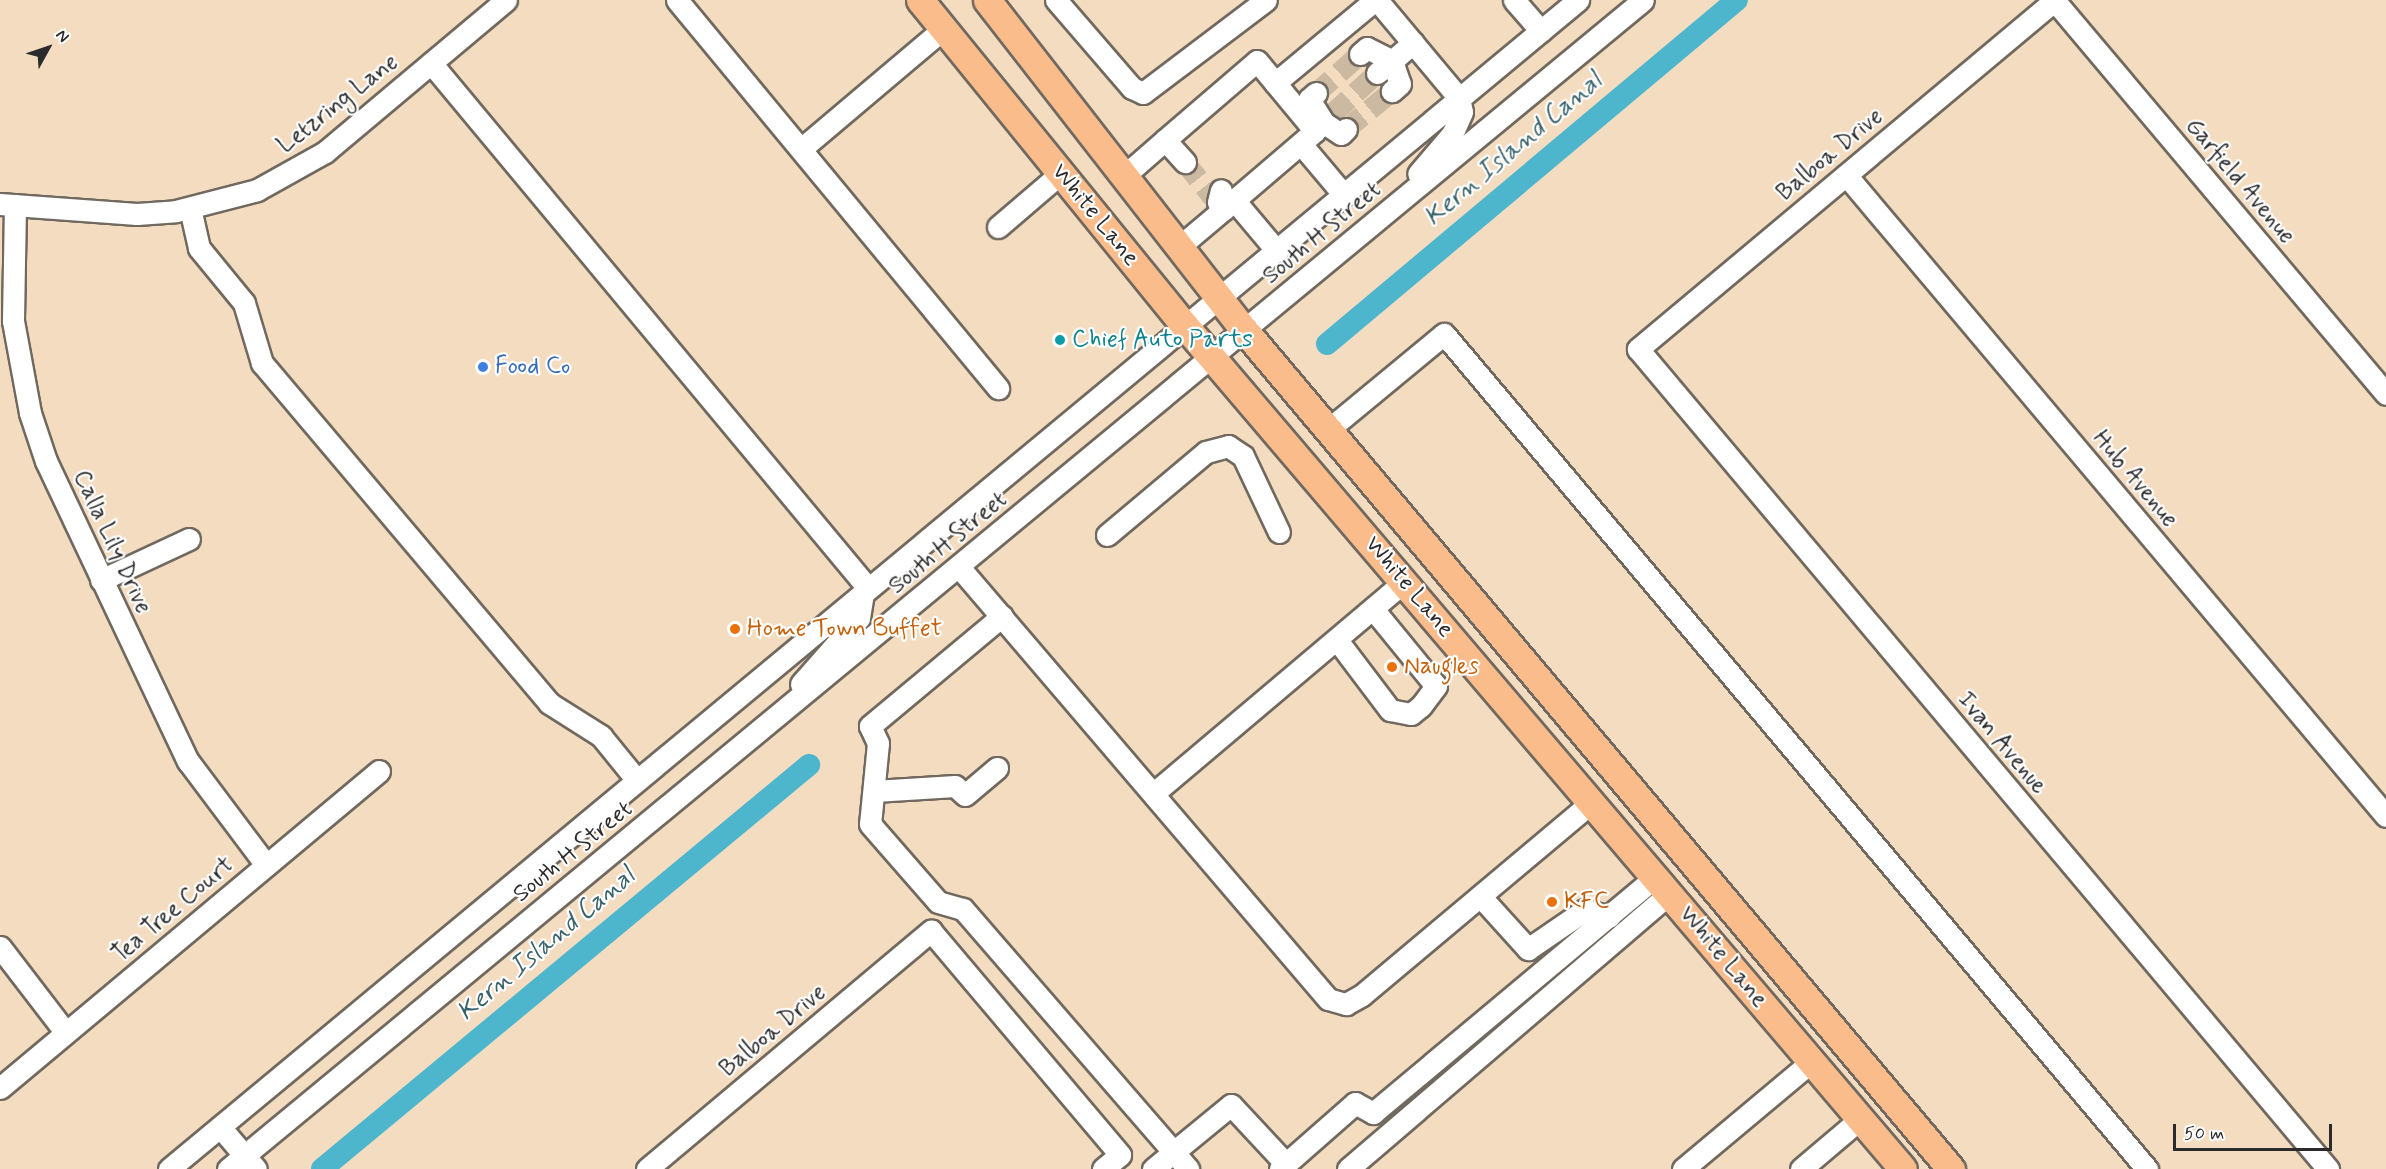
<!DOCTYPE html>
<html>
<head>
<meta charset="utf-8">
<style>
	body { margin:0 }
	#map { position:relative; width:2386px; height:1169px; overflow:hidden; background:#f4dcc0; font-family:Mynerve,sans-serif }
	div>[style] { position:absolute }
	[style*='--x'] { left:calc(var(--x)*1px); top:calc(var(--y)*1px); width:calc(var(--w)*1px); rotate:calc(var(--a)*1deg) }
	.canal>* { height:22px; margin:-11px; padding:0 11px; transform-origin:11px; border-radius:11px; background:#4eb6cc }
	.minor-tunnel>* { height:21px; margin-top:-10.5px; transform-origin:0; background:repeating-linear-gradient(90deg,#ccb9a2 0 21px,transparent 0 31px) }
	.roads { filter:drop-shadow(2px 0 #71695f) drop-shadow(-2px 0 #71695f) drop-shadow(0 2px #71695f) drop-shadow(0 -2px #71695f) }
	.minor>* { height:21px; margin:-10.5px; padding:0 10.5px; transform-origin:10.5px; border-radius:10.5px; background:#fff }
	.major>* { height:27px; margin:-13.5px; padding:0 13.5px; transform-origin:13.5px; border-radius:13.5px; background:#fabc8b }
	.dots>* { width:16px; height:16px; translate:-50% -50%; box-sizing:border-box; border:3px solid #fff; border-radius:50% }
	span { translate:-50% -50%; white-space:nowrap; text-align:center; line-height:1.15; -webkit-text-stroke:4.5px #fff; paint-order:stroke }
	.street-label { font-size:24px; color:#2b2b2b }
	.culture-label { font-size:24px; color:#0d838f }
	.left { translate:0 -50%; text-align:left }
	.shop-label { font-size:24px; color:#366cbe }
	.food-label { font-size:24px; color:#c56008 }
	.water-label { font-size:26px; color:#39636b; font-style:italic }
	.north { position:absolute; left:18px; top:18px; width:60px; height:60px; -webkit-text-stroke:4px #fff; paint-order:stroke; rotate:50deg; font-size:16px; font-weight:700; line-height:24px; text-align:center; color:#2b2b2b }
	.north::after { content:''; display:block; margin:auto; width:21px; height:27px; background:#2b2b2b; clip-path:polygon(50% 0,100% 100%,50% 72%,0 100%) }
	.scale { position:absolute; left:2173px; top:1124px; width:159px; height:27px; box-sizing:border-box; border:3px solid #2b2b2b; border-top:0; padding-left:8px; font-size:18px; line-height:21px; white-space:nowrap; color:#2b2b2b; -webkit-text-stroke:4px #fff; paint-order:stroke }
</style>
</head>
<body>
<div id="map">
	<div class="canal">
		<i style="--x:1327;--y:344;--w:535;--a:-40"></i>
		<i style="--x:322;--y:1169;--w:633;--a:-39.68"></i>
	</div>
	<div class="minor-tunnel">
		<i style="--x:1316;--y:93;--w:59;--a:-41.6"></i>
		<i style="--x:1333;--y:113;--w:59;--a:-42.3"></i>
		<i style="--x:1346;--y:129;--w:60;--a:-39.6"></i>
		<i style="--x:1185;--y:162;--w:45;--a:51.3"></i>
	</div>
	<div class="roads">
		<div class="minor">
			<i style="--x:677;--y:0;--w:504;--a:50.4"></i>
			<i style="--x:1056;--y:0;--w:116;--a:49.2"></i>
			<i style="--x:1132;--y:88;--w:12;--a:24"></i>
			<i style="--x:1143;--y:93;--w:154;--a:-37.1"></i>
			<i style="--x:1377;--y:0;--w:128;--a:50.1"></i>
			<i style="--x:1459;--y:98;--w:14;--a:78"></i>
			<i style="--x:1462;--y:112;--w:24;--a:114"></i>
			<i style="--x:1452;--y:134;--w:52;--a:130.4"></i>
			<i style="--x:1514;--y:0;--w:41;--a:48.9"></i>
			<i style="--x:2054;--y:0;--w:515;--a:49.88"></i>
			<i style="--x:2055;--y:0;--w:544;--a:140.07"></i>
			<i style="--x:1638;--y:349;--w:1072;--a:49.92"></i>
			<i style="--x:1360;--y:54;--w:9;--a:-41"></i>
			<i style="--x:1367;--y:48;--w:28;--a:27"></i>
			<i style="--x:1392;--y:61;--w:28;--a:-41"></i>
			<i style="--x:431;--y:63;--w:683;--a:50.23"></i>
			<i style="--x:1377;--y:73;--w:19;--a:-39"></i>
			<i style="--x:1392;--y:61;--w:24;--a:71"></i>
			<i style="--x:1400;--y:84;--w:11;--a:139"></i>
			<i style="--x:1275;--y:83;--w:130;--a:-39.7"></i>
			<i style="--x:1316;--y:93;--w:9;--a:139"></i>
			<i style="--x:1309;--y:99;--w:28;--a:58"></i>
			<i style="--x:1324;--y:123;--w:20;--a:33"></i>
			<i style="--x:1341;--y:134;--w:7;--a:-45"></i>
			<i style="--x:1165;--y:140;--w:121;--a:-40.7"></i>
			<i style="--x:1257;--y:61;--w:91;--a:50.4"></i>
			<i style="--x:1315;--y:131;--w:120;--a:139.4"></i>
			<i style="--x:1301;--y:144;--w:67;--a:49.9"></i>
			<i style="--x:801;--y:149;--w:186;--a:-40.2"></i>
			<i style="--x:1125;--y:175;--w:53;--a:-41.2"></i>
			<i style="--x:1165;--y:140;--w:30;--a:48"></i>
			<i style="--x:1846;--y:175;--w:838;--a:49.89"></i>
			<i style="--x:1234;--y:200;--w:67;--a:49.9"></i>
			<i style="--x:0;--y:204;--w:137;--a:4.2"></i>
			<i style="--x:137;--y:214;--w:39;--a:-4"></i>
			<i style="--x:176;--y:211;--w:84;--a:-14.5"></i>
			<i style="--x:257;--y:190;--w:78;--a:-29.2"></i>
			<i style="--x:325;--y:152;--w:236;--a:-40"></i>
			<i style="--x:15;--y:205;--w:116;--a:91"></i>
			<i style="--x:13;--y:321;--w:94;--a:79.5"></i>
			<i style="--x:30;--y:413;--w:51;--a:71.6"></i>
			<i style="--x:46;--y:461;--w:332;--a:64.7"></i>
			<i style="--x:188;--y:761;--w:130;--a:53.1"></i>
			<i style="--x:190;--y:208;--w:41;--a:77.3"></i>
			<i style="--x:199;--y:248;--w:71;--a:50.7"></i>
			<i style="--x:244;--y:303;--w:63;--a:73.3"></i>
			<i style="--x:262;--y:363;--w:445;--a:49.8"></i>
			<i style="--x:549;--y:703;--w:62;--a:32.4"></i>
			<i style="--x:601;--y:736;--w:55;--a:50.9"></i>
			<i style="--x:998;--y:227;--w:83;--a:-40.6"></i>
			<i style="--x:1180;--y:246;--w:57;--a:-40.1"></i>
			<i style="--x:1224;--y:209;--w:9;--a:-131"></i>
			<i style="--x:1218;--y:202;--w:12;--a:-76"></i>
			<i style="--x:1329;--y:429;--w:149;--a:-39.6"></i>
			<i style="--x:1444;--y:334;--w:1092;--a:49.91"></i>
			<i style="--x:1107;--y:535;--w:129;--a:-40"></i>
			<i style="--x:1206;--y:452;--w:23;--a:-15"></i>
			<i style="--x:1228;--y:446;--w:18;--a:34"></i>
			<i style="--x:1243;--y:456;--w:84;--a:64.7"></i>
			<i style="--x:959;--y:567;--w:568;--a:49.5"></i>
			<i style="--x:1328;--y:999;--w:19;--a:16"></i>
			<i style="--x:1346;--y:1004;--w:18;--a:-29"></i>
			<i style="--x:1362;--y:995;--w:300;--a:-40"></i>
			<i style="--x:101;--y:580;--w:97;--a:-25"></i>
			<i style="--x:1002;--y:616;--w:172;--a:140.2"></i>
			<i style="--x:870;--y:726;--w:19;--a:65"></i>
			<i style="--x:878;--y:743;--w:81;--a:95.6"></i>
			<i style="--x:870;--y:824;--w:103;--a:48.9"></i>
			<i style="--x:938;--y:902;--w:26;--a:16"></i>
			<i style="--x:963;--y:909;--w:344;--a:49.1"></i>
			<i style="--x:1337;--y:640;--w:88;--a:52.9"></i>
			<i style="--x:1390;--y:710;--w:21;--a:11"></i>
			<i style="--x:1411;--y:714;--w:13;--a:-39"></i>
			<i style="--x:1421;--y:706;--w:25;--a:-53"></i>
			<i style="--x:1436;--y:686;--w:99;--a:-129.3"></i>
			<i style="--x:801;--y:684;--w:88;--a:-48.7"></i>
			<i style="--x:859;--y:618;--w:26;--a:-81"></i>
			<i style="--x:874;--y:791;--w:81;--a:-3.5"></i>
			<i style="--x:955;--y:786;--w:13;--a:42"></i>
			<i style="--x:965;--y:795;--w:42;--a:-40.2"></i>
			<i style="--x:1154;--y:793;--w:327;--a:-40.2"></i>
			<i style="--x:1480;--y:896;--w:72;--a:47.8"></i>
			<i style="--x:1528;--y:949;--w:69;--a:-34.4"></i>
			<i style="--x:1585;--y:910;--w:25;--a:16"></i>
			<i style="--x:0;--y:947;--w:108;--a:52.5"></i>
			<i style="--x:0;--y:1088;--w:494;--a:-39.9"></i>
			<i style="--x:220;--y:1127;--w:55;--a:49.4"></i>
			<i style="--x:169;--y:1169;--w:1831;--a:-39.68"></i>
			<i style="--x:228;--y:1169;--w:1835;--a:-39.56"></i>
			<i style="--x:647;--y:1169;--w:371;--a:-40"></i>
			<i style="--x:931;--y:931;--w:293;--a:49.8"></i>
			<i style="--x:1120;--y:1155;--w:22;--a:141"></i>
			<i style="--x:1153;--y:1169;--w:101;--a:-39.4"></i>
			<i style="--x:1231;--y:1105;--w:81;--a:47"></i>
			<i style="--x:1280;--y:1169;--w:100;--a:-41.3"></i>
			<i style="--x:1355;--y:1103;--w:21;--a:29"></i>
			<i style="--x:1373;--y:1113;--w:368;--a:-39.9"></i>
			<i style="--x:1348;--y:1169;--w:423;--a:-40.6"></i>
			<i style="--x:1683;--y:1169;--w:168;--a:-39.9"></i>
			<i style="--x:1801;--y:1169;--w:77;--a:-40.3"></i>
		</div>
		<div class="major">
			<i style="--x:920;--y:0;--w:420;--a:50.9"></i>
			<i style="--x:1185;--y:326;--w:1107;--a:49.58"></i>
			<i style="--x:987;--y:0;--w:420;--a:52.1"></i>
			<i style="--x:1245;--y:331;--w:1096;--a:49.89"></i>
		</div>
	</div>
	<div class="dots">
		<i style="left:1060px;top:340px;background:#0f9aa8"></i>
		<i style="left:483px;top:367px;background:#3f7fe0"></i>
		<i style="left:735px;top:629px;background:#e8710a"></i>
		<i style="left:1392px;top:667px;background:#e8710a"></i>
		<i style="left:1552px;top:902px;background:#e8710a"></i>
	</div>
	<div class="street-label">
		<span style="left:338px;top:104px;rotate:-38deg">Letzring Lane</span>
		<span style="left:1830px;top:155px;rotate:-40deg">Balboa Drive</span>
		<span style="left:2240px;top:181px;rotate:50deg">Garfield Avenue</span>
		<span style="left:1095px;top:215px;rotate:51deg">White Lane</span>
		<span style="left:1322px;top:233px;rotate:-40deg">South H Street</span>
		<span style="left:2135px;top:479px;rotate:50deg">Hub Avenue</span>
		<span style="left:112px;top:542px;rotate:65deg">Calla Lily Drive</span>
		<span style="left:948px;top:543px;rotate:-40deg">South H Street</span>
		<span style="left:1409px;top:587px;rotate:50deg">White Lane</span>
		<span style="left:2002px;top:743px;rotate:50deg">Ivan Avenue</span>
		<span style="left:573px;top:852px;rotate:-39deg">South H Street</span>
		<span style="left:173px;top:910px;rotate:-40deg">Tea Tree Court</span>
		<span style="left:1723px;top:957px;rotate:50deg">White Lane</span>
		<span style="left:773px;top:1031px;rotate:-40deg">Balboa Drive</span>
	</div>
	<div class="culture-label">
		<span class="left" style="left:1072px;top:340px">Chief Auto Parts</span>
	</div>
	<div class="shop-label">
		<span class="left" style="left:495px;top:367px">Food Co</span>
	</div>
	<div class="food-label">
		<span class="left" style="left:747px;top:629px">Home Town Buffet</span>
		<span class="left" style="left:1404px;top:667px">Naugles</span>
		<span class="left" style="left:1564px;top:902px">KFC</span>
	</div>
	<div class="water-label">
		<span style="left:1514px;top:150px;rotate:-40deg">Kern Island Canal</span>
		<span style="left:547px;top:945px;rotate:-40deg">Kern Island Canal</span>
	</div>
	<div class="north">N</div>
	<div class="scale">50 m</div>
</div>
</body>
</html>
